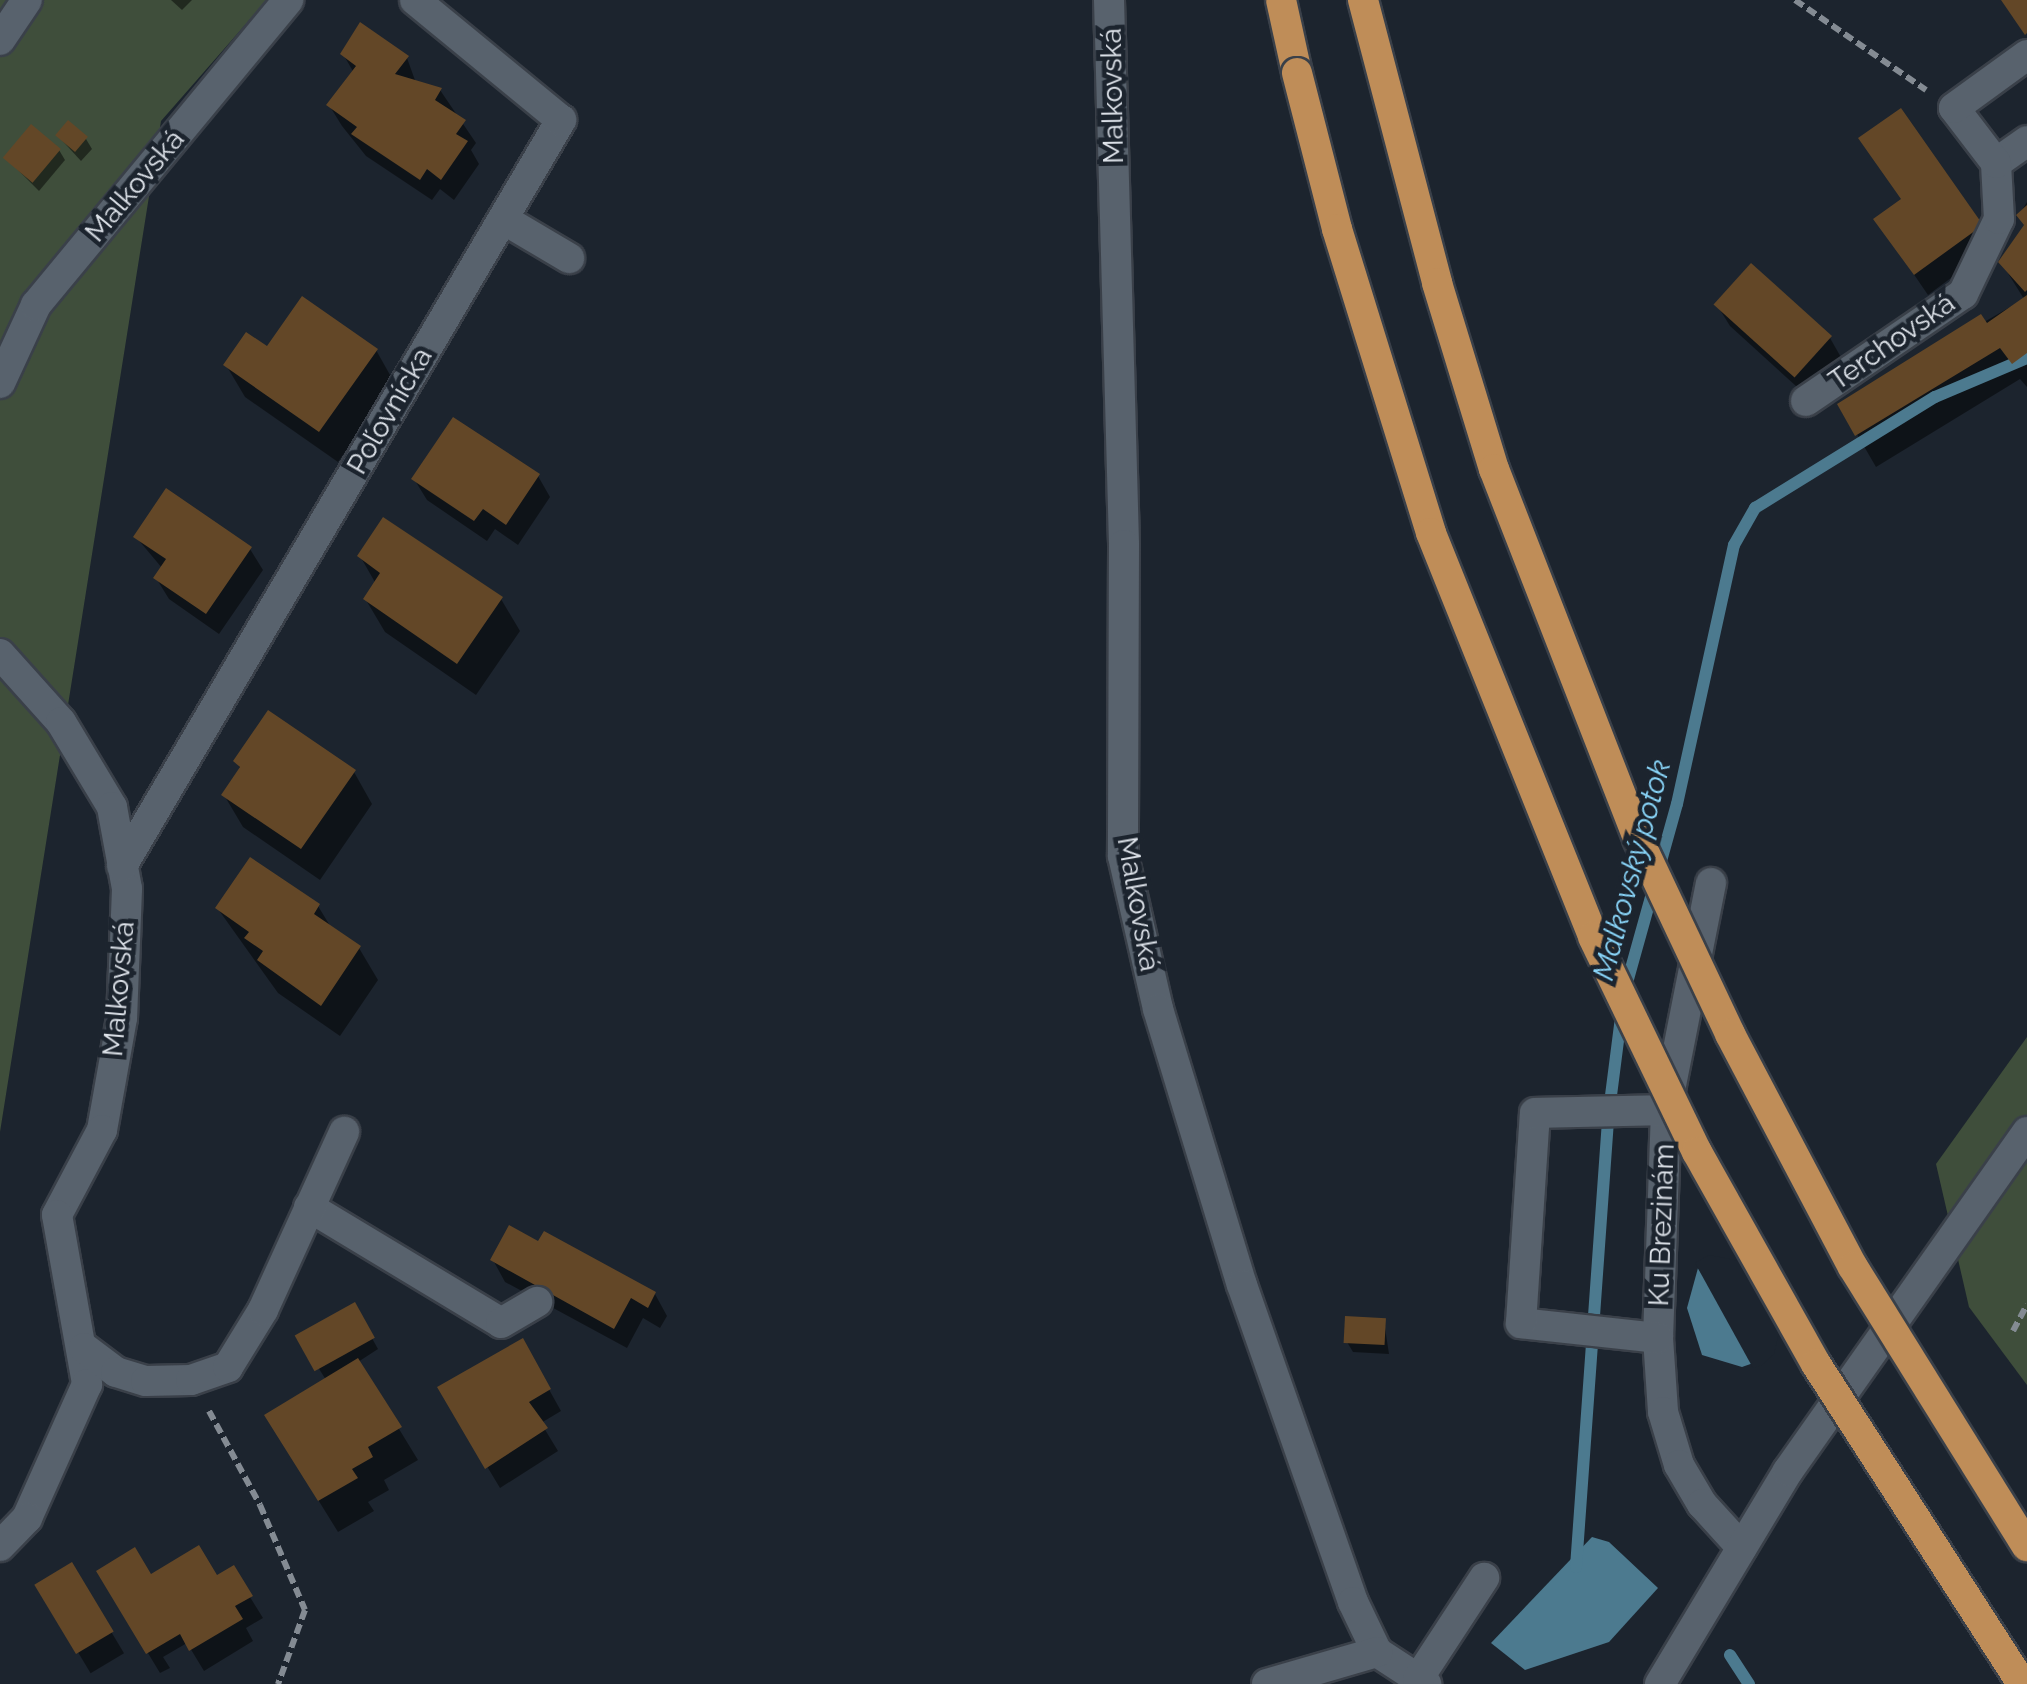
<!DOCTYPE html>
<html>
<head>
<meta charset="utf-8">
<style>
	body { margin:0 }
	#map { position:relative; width:2027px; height:1684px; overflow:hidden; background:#1c242e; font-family:Raleway,sans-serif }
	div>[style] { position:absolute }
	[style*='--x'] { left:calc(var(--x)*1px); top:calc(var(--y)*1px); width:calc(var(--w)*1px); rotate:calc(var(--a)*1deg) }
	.green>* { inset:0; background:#3f4e3b }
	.water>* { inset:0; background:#4c7a8f }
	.pier>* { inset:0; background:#1c242e }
	.shadow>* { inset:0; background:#0007; transform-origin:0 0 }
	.stream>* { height:12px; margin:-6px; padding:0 6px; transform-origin:6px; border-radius:6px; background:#4c7a8f }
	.building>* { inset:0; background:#634727; transform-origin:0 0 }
	.path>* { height:6px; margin-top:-3px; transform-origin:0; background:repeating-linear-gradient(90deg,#848b93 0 10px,transparent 0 15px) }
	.roads { filter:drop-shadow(2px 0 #3a4049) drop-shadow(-2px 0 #3a4049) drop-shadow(0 2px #3a4049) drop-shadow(0 -2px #3a4049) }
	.minor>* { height:30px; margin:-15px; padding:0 15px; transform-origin:15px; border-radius:15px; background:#58626d }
	.highway>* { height:30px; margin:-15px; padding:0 15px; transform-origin:15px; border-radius:15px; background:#bf8d58 }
	.bridges { filter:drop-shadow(2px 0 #3a4049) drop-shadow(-2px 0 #3a4049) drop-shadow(0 2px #3a4049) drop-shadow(0 -2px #3a4049) }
	.highway-bridge>* { height:30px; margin:-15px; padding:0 15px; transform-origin:15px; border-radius:15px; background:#bf8d58 }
	span { translate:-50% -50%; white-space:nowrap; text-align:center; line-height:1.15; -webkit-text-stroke:9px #1c242e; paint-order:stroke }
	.street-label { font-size:28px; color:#dee3ea }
	.water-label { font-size:30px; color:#89d5f9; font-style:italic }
</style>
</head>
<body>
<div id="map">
	<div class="green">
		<i style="clip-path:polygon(0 0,267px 0,161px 121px,0 1132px)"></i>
		<i style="clip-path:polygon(2027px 1037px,2027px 1385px,1969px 1307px,1936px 1164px)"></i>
	</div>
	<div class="water">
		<i style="clip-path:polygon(1698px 1268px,1759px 1361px,1742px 1367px,1702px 1355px,1687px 1308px)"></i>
		<i style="clip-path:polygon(1592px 1537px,1609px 1542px,1658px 1588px,1609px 1642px,1525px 1670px,1491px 1643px)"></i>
	</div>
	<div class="pier">
		<i style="clip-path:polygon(1709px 1255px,1750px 1263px,1781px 1324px,1774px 1354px,1762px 1365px,1753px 1368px,1695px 1263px)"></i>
	</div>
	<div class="shadow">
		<i style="clip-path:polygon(171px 0,192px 0,182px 10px)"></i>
		<i style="clip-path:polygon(343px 54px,407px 58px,416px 83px,440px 90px,476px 143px,471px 150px,479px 164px,454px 200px,440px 189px,432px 200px,366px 156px,342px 126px,329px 105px,354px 73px)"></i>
		<i style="clip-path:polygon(1900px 111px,1993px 247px,1928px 295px,1876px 219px,1903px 201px)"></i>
		<i style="clip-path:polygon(58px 136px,86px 139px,92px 149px,81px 161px)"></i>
		<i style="clip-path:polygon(59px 150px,65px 160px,39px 191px,6px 158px)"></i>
		<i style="clip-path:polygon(2027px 202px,2027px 387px,2020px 379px,1876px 467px,1840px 405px,2024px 299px,2001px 262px,2026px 227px,2019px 215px)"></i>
		<i style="clip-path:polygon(1717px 305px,1830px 338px,1842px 359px,1807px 396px,1730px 326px)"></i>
		<i style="clip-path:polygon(267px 350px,376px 350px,394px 382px,338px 462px,245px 397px,226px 365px)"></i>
		<i style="clip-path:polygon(538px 476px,550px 497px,518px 545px,495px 529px,487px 541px,427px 500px,414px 479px)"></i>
		<i style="clip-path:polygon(136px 537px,250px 549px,263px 570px,219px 634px,169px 599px,156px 578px,162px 568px)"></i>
		<i style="clip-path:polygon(360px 556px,501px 599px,520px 631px,476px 695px,385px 632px,366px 600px,376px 584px)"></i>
		<i style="clip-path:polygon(236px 761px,354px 772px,372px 804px,320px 880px,243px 827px,224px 795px,241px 770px)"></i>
		<i style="clip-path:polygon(318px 906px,332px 929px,359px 948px,378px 980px,340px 1036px,278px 993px,218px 909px)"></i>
		<i style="clip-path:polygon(493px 1260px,655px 1294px,667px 1316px,660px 1328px,643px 1318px,627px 1348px,505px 1282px)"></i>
		<i style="clip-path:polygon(354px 1306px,378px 1349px,358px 1362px,418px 1460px,384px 1480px,389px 1490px,368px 1502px,374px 1511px,338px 1532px,286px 1448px,326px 1380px,301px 1340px)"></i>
		<i style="clip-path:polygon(1384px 1321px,1389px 1354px,1353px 1352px,1347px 1342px)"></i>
		<i style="clip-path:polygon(522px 1341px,561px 1411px,541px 1423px,558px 1451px,500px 1488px,440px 1388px)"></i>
		<i style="left:71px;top:1565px;width:103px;height:39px;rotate:59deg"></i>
		<i style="clip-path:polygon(99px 1572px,216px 1578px,250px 1597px,263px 1618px,246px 1628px,253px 1641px,204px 1671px,187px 1643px,163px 1657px,170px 1668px,160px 1673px)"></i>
	</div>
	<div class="stream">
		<i style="--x:1625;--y:990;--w:193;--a:-74.4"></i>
		<i style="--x:1677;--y:804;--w:265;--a:-77.6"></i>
		<i style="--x:1734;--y:545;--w:43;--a:-60.4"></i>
		<i style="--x:1755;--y:508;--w:211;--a:-31.7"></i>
		<i style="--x:1935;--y:397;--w:100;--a:-23"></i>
		<i style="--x:1576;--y:1567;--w:457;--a:-85.9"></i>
		<i style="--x:1609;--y:1111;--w:102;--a:-82.7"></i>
		<i style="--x:1730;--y:1655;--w:35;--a:57"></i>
	</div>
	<div class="building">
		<i style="clip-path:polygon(2001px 0,2027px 0,2027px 33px,2025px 35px)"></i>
		<i style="clip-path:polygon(360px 22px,409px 56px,395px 74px,442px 88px,435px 100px,466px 120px,456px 134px,468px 141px,441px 180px,427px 169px,420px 180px,351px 134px,357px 127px,326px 105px,356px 66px,340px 54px)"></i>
		<i style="clip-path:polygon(1901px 108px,1983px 225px,1914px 275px,1873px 219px,1901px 199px,1858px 138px)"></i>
		<i style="left:68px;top:120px;width:26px;height:20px;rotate:40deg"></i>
		<i style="left:31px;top:124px;width:39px;height:44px;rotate:40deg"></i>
		<i style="clip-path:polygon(2027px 205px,2027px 290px,2025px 292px,1998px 262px,2024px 225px,2016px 215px)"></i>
		<i style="left:1751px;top:263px;width:109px;height:56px;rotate:42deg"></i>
		<i style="clip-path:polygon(2027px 295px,2027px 353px,2012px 364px,2000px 348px,1855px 436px,1837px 404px,1981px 314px,1987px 323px)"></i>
		<i style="clip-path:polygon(302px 296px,378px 349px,319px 432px,223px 365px,246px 332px,267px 346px)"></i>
		<i style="clip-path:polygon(453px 417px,540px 474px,506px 525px,483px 509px,474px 521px,411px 479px)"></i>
		<i style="clip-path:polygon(166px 488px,252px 547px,206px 614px,153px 578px,166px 559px,133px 537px)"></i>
		<i style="clip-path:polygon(383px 517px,503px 597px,457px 664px,363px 599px,380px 573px,357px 556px)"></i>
		<i style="clip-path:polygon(268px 710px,356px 770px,301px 849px,221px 795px,240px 767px,233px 761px)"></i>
		<i style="clip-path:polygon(250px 857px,320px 904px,314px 914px,361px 946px,321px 1006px,257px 960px,263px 951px,244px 938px,249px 932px,215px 908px)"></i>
		<i style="clip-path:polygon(509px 1225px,538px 1241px,544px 1231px,656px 1292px,648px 1308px,631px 1298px,614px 1329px,490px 1260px)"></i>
		<i style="left:355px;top:1302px;width:41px;height:69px;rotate:61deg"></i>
		<i style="left:1345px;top:1316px;width:41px;height:27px;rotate:3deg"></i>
		<i style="clip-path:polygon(523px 1338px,551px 1389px,529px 1402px,548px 1428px,485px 1469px,437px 1387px)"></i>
		<i style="clip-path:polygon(358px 1358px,402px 1427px,368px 1447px,373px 1457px,352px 1469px,358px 1478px,318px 1501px,264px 1415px)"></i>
		<i style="clip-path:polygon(199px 1545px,217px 1575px,234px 1565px,253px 1596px,235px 1606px,243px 1619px,189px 1651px,180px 1634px,146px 1654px,96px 1571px,135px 1547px,151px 1574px)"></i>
		<i style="left:72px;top:1562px;width:81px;height:44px;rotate:59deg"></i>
	</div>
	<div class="path">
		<i style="--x:1795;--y:0;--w:159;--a:34.5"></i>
		<i style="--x:2013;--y:1331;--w:30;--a:-62"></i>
		<i style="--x:209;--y:1411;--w:107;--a:61.5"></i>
		<i style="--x:260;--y:1505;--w:114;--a:66.8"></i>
		<i style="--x:305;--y:1610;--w:79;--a:110"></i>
	</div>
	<div class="roads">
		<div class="minor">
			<i style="--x:1109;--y:0;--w:545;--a:88.42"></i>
			<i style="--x:1124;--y:545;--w:311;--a:90.2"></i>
			<i style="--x:1123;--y:856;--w:157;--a:77.1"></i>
			<i style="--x:1158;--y:1009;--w:288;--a:73.1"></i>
			<i style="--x:1242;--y:1285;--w:336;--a:70.7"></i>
			<i style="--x:1353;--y:1602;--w:55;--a:64.4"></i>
			<i style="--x:1377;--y:1652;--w:59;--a:33.1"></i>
			<i style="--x:0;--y:40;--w:48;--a:-56"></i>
			<i style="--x:1996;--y:163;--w:38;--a:-35"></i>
			<i style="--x:503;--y:219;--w:77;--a:30.6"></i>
			<i style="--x:0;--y:383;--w:86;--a:-65.2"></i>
			<i style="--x:36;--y:305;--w:396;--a:-50.4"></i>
			<i style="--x:1806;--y:401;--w:190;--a:-34.3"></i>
			<i style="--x:1963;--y:294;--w:83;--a:-64.4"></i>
			<i style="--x:1999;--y:219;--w:56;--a:-93.1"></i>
			<i style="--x:1996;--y:163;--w:69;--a:-127.4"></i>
			<i style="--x:1954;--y:108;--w:90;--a:-36"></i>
			<i style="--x:0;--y:654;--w:91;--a:48.1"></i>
			<i style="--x:61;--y:722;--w:99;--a:59"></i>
			<i style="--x:112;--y:807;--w:83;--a:79.6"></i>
			<i style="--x:127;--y:889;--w:129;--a:92.2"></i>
			<i style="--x:122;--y:1018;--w:114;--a:100.1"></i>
			<i style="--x:102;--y:1130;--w:96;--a:117.9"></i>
			<i style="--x:57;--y:1215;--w:172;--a:79.9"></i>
			<i style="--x:87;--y:1384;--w:147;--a:114.1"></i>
			<i style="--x:27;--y:1518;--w:39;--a:134"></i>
			<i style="--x:122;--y:866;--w:866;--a:-59.52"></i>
			<i style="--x:561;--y:120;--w:189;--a:-140.6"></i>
			<i style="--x:1711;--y:883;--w:231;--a:101.2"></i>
			<i style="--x:1666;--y:1110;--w:228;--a:92"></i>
			<i style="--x:1658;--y:1338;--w:74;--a:86.1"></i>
			<i style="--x:1663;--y:1412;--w:55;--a:73.2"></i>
			<i style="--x:1679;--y:1465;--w:45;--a:59.5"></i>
			<i style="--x:1702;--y:1504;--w:59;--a:47.7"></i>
			<i style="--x:309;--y:1207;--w:224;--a:31.1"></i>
			<i style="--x:501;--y:1323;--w:42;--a:-30.3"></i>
			<i style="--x:1658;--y:1338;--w:138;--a:-173.8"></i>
			<i style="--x:1521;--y:1323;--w:210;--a:-86.2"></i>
			<i style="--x:1535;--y:1113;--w:131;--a:-1.3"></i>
			<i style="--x:84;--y:1348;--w:40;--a:37"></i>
			<i style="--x:116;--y:1372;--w:31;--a:17"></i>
			<i style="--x:146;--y:1381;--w:45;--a:-1.3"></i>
			<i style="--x:191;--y:1380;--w:39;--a:-19"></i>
			<i style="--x:228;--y:1367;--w:67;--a:-58.4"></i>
			<i style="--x:263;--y:1310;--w:196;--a:-65.5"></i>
			<i style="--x:1418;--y:1679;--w:121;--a:-56.8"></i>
			<i style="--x:1267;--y:1684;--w:115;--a:-16.2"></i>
			<i style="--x:1660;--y:1684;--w:249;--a:-59"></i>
			<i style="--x:1788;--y:1471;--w:415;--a:-54.8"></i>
		</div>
		<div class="highway">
			<i style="--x:1281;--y:0;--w:75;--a:77.6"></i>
		</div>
	</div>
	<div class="bridges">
		<div class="highway-bridge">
			<i style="--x:1363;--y:0;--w:293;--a:75.3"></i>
			<i style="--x:1437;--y:283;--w:195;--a:73"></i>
			<i style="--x:1494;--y:469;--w:397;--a:68.7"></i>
			<i style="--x:1638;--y:839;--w:216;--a:64.7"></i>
			<i style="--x:1730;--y:1034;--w:263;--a:62.2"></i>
			<i style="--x:1853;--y:1267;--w:329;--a:58.1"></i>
			<i style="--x:1297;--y:73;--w:161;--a:75.6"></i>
			<i style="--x:1337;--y:229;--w:318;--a:72.8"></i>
			<i style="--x:1431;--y:533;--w:435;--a:68.1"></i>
			<i style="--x:1593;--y:937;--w:239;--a:64.2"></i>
			<i style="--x:1697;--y:1152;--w:243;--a:60.7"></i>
			<i style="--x:1816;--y:1364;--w:381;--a:57.2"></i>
		</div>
	</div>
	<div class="street-label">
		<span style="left:1113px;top:96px;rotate:-91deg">Malkovská</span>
		<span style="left:135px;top:186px;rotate:-50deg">Malkovská</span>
		<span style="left:1892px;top:342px;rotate:-35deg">Terchovská</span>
		<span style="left:390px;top:411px;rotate:-60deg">Poľovnícka</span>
		<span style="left:1138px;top:904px;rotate:80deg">Malkovská</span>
		<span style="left:119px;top:989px;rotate:-85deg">Malkovská</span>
		<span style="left:1662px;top:1225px;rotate:-88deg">Ku Brezinám</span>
	</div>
	<div class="water-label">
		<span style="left:1632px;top:870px;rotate:-75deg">Malkovský potok</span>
	</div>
</div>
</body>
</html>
